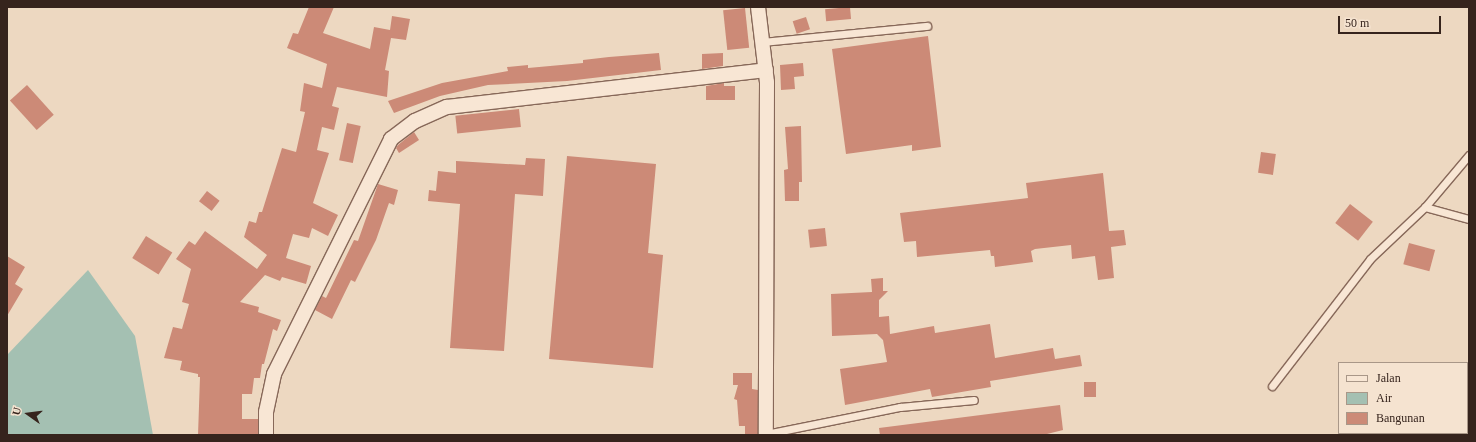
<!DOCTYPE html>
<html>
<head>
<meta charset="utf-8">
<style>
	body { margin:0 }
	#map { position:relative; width:1476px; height:442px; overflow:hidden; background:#edd8c1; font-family:"Times New Roman",serif }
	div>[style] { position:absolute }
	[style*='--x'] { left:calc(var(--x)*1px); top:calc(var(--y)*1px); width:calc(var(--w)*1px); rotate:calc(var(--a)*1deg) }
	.water>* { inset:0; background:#a4c0b2 }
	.building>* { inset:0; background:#cc8a77; transform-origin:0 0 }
	.roads { filter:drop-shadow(1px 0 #876859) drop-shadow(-1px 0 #876859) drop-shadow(0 1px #876859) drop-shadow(0 -1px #876859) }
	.service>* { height:7px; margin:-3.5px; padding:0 3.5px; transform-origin:3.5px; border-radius:3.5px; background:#f8e6d4 }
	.minor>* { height:14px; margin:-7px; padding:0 7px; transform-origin:7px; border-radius:7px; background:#f8e6d4 }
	span { translate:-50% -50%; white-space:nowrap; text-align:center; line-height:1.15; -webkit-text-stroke:3.5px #f5e3d0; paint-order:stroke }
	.frame { position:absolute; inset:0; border:8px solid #36241d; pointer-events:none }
	.legend { position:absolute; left:1338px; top:362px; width:130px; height:72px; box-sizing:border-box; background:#f5e3d0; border:1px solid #a99788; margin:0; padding:5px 7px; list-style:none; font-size:12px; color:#36241d }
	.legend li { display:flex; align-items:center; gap:8px; height:20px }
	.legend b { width:20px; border:1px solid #a99788 }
	.north { position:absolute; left:8px; top:394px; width:40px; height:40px; -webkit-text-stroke:3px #f5e3d0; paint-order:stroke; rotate:284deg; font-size:11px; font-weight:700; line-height:16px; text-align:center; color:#36241d }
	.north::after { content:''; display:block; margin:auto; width:14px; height:18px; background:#36241d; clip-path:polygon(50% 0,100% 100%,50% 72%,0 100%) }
	.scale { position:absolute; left:1338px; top:16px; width:103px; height:18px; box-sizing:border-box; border:2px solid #36241d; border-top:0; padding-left:5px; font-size:12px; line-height:14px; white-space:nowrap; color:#36241d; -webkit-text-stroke:3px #f5e3d0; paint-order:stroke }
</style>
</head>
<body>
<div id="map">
	<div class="water">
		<i style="clip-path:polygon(88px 270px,135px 336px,153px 435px,7px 435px,7px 355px)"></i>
	</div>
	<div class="building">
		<i style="clip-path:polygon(309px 7px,334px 7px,323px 33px,370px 49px,374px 27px,390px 30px,392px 16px,410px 19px,406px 40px,391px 38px,385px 70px,389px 71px,387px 97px,337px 87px,332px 106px,339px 108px,334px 130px,322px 127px,317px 150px,329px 153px,313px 203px,338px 215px,328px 236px,312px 228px,309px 238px,293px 234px,286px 258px,311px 266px,306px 284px,282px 277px,280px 281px,265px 275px,240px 302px,259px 307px,258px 312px,281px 320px,277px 331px,273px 329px,264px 364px,262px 364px,260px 378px,254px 378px,252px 394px,242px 394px,242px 419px,258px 419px,258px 435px,198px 435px,200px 377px,198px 377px,198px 374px,180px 370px,182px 361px,164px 358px,173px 327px,182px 329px,189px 304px,182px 302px,191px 269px,176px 259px,189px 241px,195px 245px,205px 231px,257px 269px,267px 255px,244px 237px,249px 221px,256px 223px,259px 212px,262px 212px,282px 148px,296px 152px,305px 112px,300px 111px,304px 83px,322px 88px,327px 64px,287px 48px,293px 33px,298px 34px)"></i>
		<i style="left:850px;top:7px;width:12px;height:25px;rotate:85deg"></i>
		<i style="left:745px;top:8px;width:40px;height:22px;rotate:84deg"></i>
		<i style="left:806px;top:17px;width:13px;height:14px;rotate:72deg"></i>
		<i style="clip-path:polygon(928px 36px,941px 147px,912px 151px,912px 145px,846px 154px,832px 49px)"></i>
		<i style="clip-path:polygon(659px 53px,661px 70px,567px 81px,488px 85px,440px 96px,394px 113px,388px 101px,442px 83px,508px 71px,507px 67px,528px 65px,528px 68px,583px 63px,583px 60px,609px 57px)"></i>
		<i style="clip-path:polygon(723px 53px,723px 66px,702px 69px,702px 54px)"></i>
		<i style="clip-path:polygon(803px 63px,804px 76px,794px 77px,795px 89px,781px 90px,780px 65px)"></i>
		<i style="clip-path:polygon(724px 83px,724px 86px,735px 86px,735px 100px,706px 100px,706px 86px)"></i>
		<i style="left:27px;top:85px;width:40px;height:23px;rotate:48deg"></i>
		<i style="left:519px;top:109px;width:18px;height:64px;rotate:84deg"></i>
		<i style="left:347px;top:123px;width:14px;height:38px;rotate:12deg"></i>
		<i style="clip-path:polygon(801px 126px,802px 182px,799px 182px,799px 201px,785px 201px,784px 170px,788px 169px,785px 127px)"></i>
		<i style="clip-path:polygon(414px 132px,419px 140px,399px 153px,396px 148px,398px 145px)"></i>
		<i style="left:1261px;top:152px;width:15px;height:21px;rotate:8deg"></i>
		<i style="clip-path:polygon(567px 156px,656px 164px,648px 253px,663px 255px,653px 368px,549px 359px)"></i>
		<i style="clip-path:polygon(526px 158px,545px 159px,543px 196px,515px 194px,504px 351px,450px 348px,460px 204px,428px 201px,429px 190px,436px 191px,438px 171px,456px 173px,456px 161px,525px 165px)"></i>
		<i style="clip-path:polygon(1103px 173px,1109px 231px,1124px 230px,1126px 245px,1111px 247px,1114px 278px,1098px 280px,1095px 256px,1072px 259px,1071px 245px,1035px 249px,1031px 251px,1033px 262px,995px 267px,994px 256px,991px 256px,990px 250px,917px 257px,916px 241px,904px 242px,900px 213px,1028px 198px,1026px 183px)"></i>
		<i style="clip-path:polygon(378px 184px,398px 190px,394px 205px,389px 203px,376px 240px,355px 282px,351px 280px,332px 319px,315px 310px,322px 296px,326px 298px,354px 240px,358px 241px)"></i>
		<i style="left:207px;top:191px;width:16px;height:13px;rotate:38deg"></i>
		<i style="left:1350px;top:204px;width:29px;height:24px;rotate:38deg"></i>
		<i style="left:825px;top:228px;width:18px;height:17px;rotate:84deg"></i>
		<i style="left:146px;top:236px;width:31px;height:26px;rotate:32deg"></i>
		<i style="left:1409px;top:243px;width:27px;height:22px;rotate:15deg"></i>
		<i style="clip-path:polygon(7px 256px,25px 267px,15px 284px,23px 289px,7px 316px)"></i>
		<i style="clip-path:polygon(883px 278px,883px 291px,888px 291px,879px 300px,879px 317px,889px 316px,890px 334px,934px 326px,935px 333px,990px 324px,995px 358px,1053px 348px,1055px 359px,1080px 355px,1082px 366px,990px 381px,991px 387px,932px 397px,930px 389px,845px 405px,840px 369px,887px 362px,883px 340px,877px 334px,832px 336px,831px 294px,872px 292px,871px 279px)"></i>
		<i style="clip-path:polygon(733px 373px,752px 373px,752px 389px,758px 390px,758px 435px,745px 435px,745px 426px,739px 426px,737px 400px,734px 399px,738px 385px,733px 385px)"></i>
		<i style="left:1084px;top:382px;width:12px;height:15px"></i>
		<i style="clip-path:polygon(1060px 405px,1063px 430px,1043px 435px,880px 435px,879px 428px)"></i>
	</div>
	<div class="roads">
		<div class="service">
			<i style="--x:763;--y:42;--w:165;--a:-5.6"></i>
			<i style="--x:1425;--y:207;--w:46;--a:15.3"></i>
			<i style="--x:1272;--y:386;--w:160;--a:-52.3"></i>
			<i style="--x:1370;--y:259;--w:76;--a:-43.4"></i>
			<i style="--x:1425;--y:207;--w:68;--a:-49.8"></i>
			<i style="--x:766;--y:434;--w:137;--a:-11.4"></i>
			<i style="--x:900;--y:407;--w:74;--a:-5.4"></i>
		</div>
		<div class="minor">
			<i style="--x:758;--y:7;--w:76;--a:83.2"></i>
			<i style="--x:767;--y:82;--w:353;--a:90.2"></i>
			<i style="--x:266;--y:435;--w:23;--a:-90"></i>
			<i style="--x:266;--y:412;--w:39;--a:-78"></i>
			<i style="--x:274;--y:374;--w:263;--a:-63.5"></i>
			<i style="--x:391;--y:139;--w:30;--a:-37"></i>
			<i style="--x:415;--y:121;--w:35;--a:-24"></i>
			<i style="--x:447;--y:107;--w:321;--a:-6.6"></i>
		</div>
	</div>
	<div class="frame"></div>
	<ul class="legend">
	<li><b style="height:5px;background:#f8e6d4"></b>Jalan</li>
	<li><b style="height:11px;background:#a4c0b2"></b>Air</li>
	<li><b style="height:11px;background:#cc8a77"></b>Bangunan</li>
	</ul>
	<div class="north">U</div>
	<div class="scale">50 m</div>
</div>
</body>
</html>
